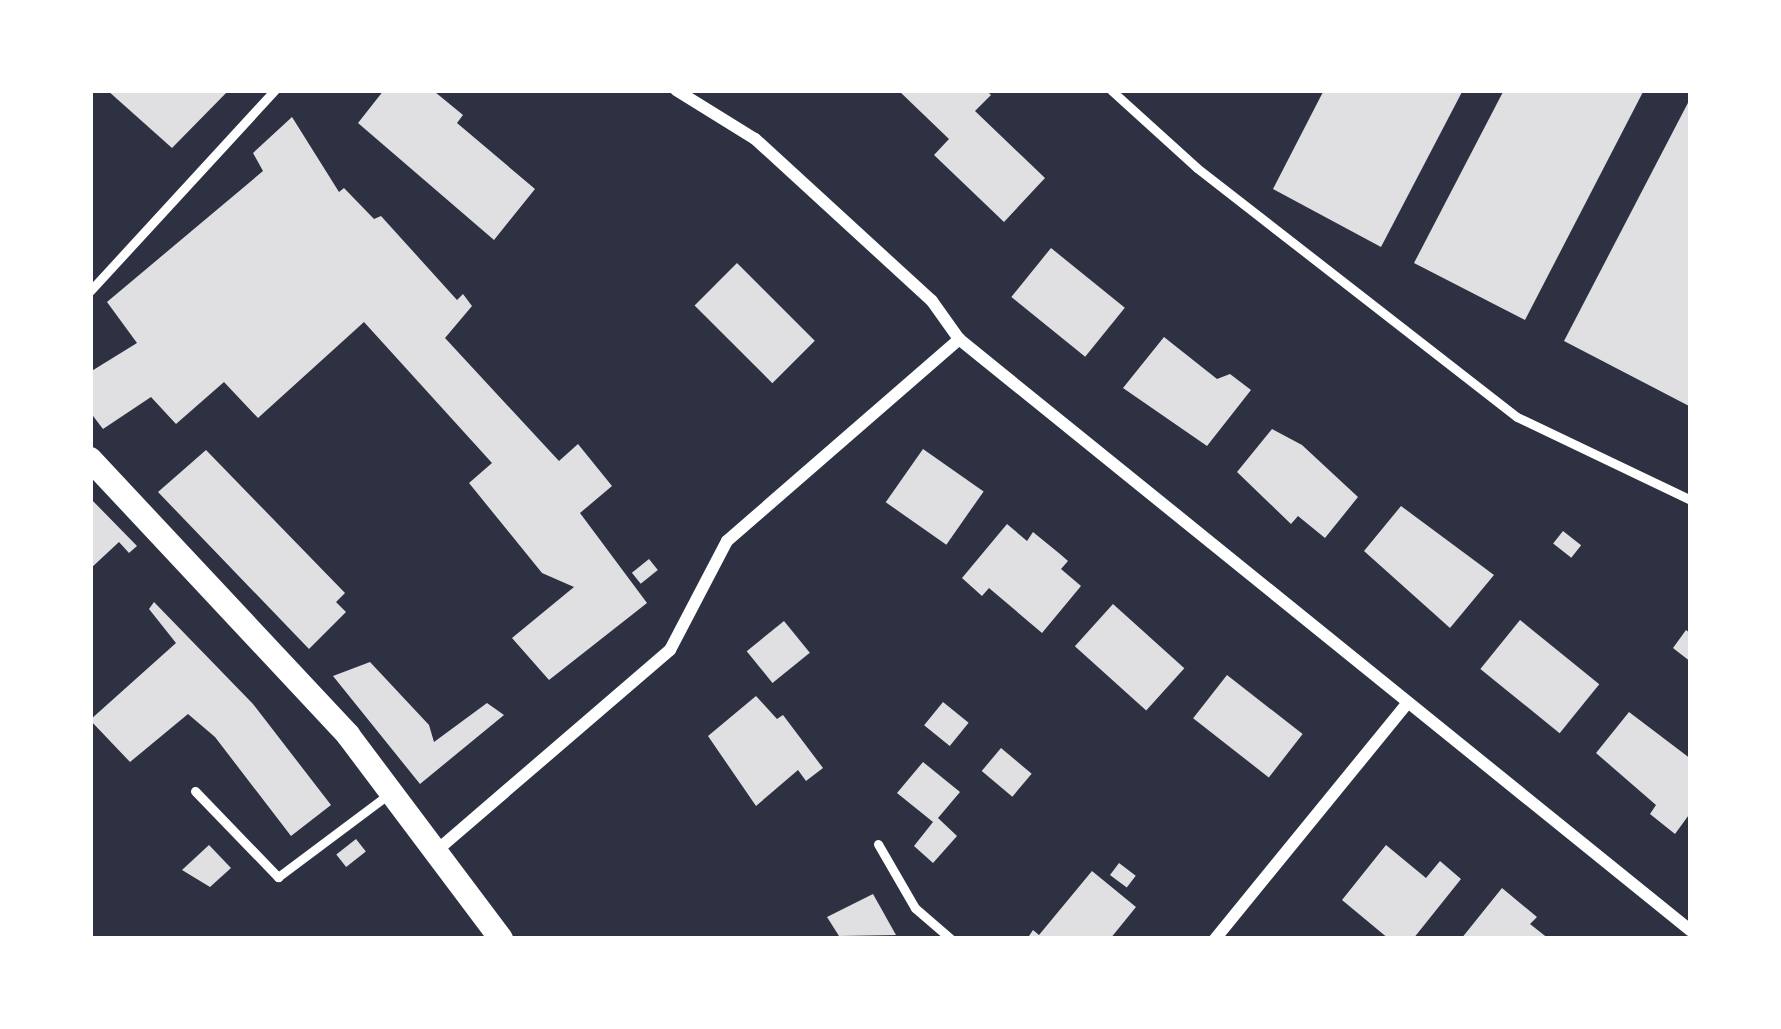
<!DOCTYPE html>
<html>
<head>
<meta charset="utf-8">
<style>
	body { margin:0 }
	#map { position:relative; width:1781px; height:1029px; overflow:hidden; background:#2d3142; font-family:"Public Sans",sans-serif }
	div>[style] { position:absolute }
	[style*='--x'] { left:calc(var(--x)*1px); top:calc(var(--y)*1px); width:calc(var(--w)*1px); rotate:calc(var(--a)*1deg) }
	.building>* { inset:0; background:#e0e0e3; transform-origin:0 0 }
	.service>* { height:9px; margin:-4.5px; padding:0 4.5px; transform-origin:4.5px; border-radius:4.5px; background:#fff }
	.minor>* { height:12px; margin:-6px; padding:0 6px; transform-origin:6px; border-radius:6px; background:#fff }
	.secondary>* { height:24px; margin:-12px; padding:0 12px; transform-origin:12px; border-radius:12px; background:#fff }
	span { translate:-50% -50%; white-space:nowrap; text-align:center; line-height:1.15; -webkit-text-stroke:9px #fff; paint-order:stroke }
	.frame { position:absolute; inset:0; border:93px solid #fff; pointer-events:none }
</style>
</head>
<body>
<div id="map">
	<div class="building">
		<i style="clip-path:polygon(107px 90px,229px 90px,172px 148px)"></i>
		<i style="clip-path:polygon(384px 90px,435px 92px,463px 115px,457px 123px,535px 189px,494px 240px,358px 123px)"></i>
		<i style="clip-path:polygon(898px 90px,986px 90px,991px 95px,975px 111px,1045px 178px,1004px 222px,934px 155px,949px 139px)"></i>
		<i style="clip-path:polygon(1324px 90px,1463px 90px,1381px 247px,1273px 189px)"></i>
		<i style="clip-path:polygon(1504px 90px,1644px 90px,1525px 320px,1414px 263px)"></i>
		<i style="clip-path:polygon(1691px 97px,1691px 407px,1564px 341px)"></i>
		<i style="clip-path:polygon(292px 117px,339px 192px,344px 188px,374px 219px,381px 216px,457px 300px,463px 294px,472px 306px,445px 338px,559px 461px,578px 444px,612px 486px,580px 513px,647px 603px,549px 680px,512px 638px,574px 587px,542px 573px,469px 483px,492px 463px,364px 322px,258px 418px,224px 382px,176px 424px,151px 397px,103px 429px,90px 412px,90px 372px,137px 343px,107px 302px,263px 171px,253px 153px)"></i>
		<i style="left:1051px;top:248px;width:95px;height:63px;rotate:39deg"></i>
		<i style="left:737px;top:263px;width:110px;height:60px;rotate:45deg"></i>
		<i style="clip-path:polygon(1164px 337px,1217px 379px,1230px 374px,1251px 390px,1207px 446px,1123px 388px)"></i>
		<i style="clip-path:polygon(1272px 429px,1302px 445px,1358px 497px,1325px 538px,1298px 516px,1291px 524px,1237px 472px)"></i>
		<i style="left:923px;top:449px;width:74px;height:65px;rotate:35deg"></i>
		<i style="clip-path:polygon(206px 450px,345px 593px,336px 602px,346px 612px,309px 649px,158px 492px)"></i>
		<i style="clip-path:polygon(90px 498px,137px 546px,129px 553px,119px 542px,90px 569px)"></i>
		<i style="clip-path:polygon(1401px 506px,1494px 575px,1450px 628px,1364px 551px)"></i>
		<i style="clip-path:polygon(1007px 524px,1027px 541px,1033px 532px,1060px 554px,1068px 561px,1061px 569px,1081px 586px,1042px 633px,989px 588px,982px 596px,962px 578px)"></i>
		<i style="left:1563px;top:531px;width:23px;height:16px;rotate:38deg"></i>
		<i style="left:649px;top:559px;width:14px;height:22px;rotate:51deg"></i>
		<i style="clip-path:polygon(154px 602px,253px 704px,331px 805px,291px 836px,215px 737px,188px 714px,130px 762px,90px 720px,176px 643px,149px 609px)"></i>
		<i style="left:1113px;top:604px;width:96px;height:57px;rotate:42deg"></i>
		<i style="left:1520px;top:620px;width:102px;height:63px;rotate:39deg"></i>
		<i style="left:784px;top:621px;width:41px;height:48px;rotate:51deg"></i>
		<i style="clip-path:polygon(1686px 630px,1691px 634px,1691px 662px,1673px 648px)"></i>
		<i style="clip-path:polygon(370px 662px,429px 725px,434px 742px,487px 703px,504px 715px,420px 784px,333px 676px)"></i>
		<i style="left:1227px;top:675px;width:96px;height:55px;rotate:38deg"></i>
		<i style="clip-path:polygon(756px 696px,777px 719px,783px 715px,823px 768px,806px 781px,798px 770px,756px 806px,708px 736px)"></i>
		<i style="left:943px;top:702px;width:33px;height:30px;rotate:39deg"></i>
		<i style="clip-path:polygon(1629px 712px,1691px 759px,1691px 812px,1675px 834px,1650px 814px,1656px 805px,1596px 753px)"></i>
		<i style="left:1001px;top:748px;width:40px;height:30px;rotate:40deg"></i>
		<i style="clip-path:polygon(923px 762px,960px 792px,938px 818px,957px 836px,933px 863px,914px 846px,933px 822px,897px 793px)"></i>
		<i style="left:356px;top:839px;width:16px;height:25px;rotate:52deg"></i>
		<i style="clip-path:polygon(209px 845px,231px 868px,210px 887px,182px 870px)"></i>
		<i style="clip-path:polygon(1386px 845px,1426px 878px,1440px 861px,1461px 879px,1413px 939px,1389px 939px,1342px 900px)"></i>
		<i style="left:1119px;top:863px;width:21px;height:15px;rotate:37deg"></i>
		<i style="clip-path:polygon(1092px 871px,1136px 907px,1110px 939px,1027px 939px,1033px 930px,1039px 935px)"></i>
		<i style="clip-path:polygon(1502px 888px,1537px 917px,1530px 924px,1549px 939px,1461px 939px)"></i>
		<i style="clip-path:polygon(873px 894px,896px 935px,839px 936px,827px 917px)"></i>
	</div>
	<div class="service">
		<i style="--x:1111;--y:90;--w:116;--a:42.2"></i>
		<i style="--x:1197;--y:168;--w:405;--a:37.9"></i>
		<i style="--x:1517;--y:417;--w:193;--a:25.5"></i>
		<i style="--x:90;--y:291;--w:273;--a:-47.4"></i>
		<i style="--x:195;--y:791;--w:120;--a:46"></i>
		<i style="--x:278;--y:877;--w:139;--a:-36.8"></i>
		<i style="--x:878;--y:844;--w:74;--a:60"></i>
		<i style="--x:915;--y:908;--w:48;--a:40.7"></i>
	</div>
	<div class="minor">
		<i style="--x:959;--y:339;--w:941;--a:38.96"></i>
		<i style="--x:435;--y:852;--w:310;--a:-40.7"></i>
		<i style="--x:670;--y:650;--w:123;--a:-62.4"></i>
		<i style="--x:727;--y:541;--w:308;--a:-41"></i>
		<i style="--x:959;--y:339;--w:47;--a:-125.4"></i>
		<i style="--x:932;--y:301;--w:240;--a:-137.5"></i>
		<i style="--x:755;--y:139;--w:93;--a:-148.2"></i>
		<i style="--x:1215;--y:939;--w:301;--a:-50.8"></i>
	</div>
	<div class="secondary">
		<i style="--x:90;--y:459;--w:378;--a:46.9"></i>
		<i style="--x:348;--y:735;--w:255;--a:53.1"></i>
	</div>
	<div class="frame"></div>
</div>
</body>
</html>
